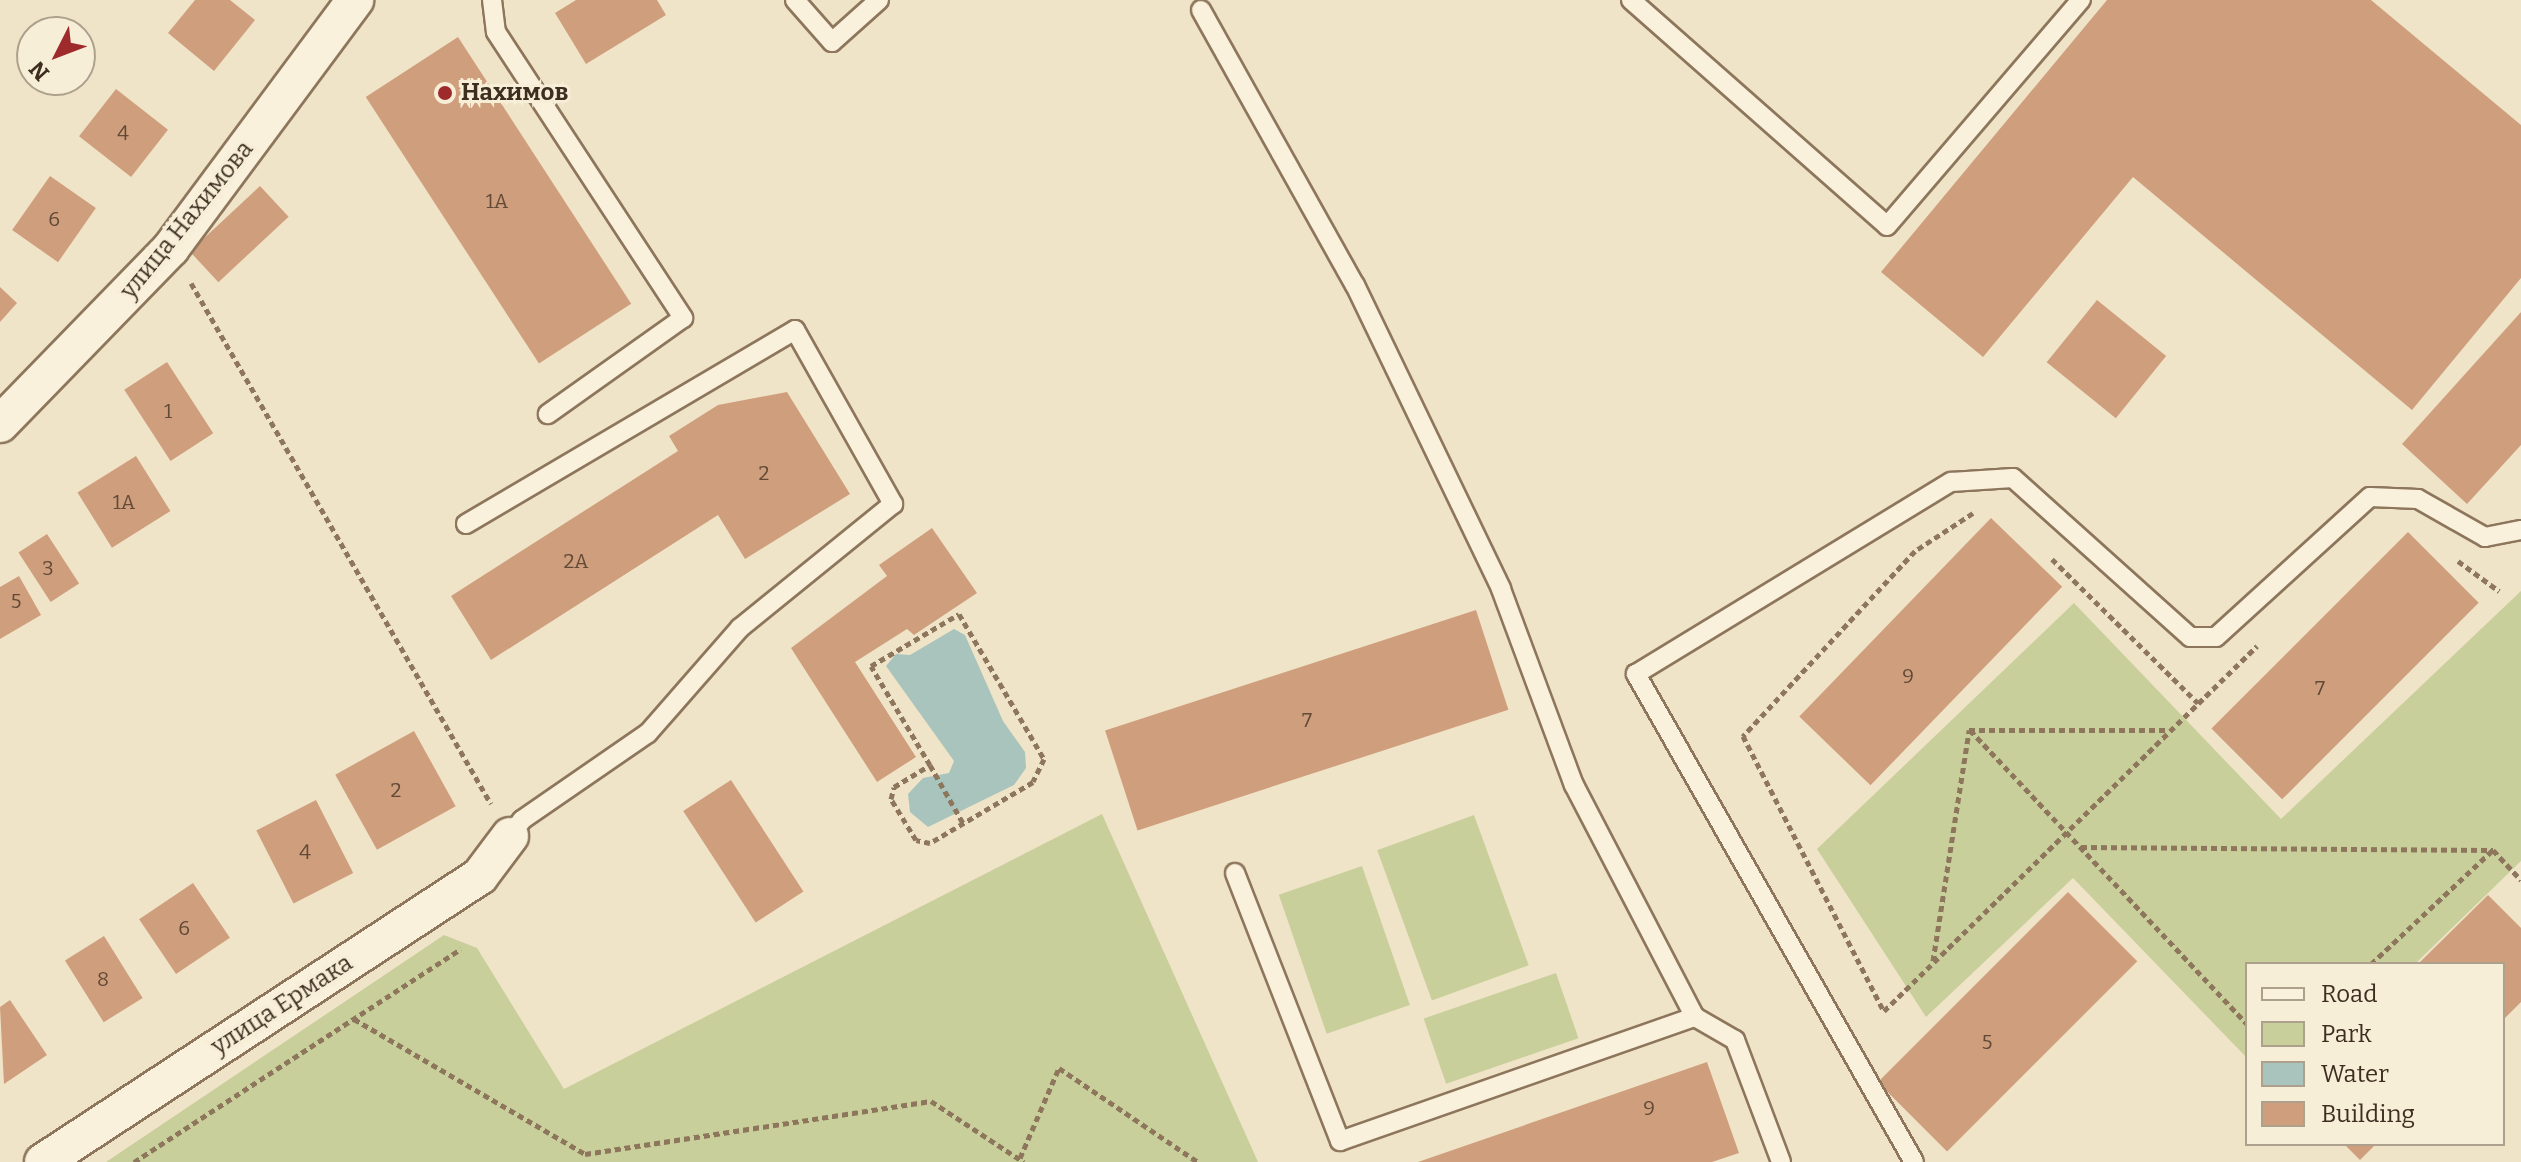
<!DOCTYPE html>
<html>
<head>
<meta charset="utf-8">
<style>
	body { margin:0 }
	#map { position:relative; width:2521px; height:1162px; overflow:hidden; background:#f0e4c8; font-family:Bitter,serif }
	div>[style] { position:absolute }
	[style*='--x'] { left:calc(var(--x)*1px); top:calc(var(--y)*1px); width:calc(var(--w)*1px); rotate:calc(var(--a)*1deg) }
	.green>* { inset:0; background:#c9cf9b; transform-origin:0 0 }
	.water>* { inset:0; background:#a9c4bc }
	.building>* { inset:0; background:#cf9f7d; transform-origin:0 0 }
	.path>* { height:5px; margin-top:-2.5px; transform-origin:0; background:repeating-linear-gradient(90deg,#8d765c 0 6px,transparent 0 10px) }
	.roads { filter:drop-shadow(2px 0 #8d765c) drop-shadow(-2px 0 #8d765c) drop-shadow(0 2px #8d765c) drop-shadow(0 -2px #8d765c) }
	.service>* { height:18px; margin:-9px; padding:0 9px; transform-origin:9px; border-radius:9px; background:#faf1dc }
	.minor>* { height:36px; margin:-18px; padding:0 18px; transform-origin:18px; border-radius:18px; background:#faf1dc }
	.dots>* { width:22px; height:22px; translate:-50% -50%; box-sizing:border-box; border:4px solid #f7eed8; border-radius:50% }
	span { translate:-50% -50%; white-space:nowrap; text-align:center; line-height:1.15; -webkit-text-stroke:6px #f7eed8; paint-order:stroke }
	.number-label { font-size:20px; color:#624a37 }
	.number-label span { -webkit-text-stroke-width:0 }
	.poi-label { font-size:24px; color:#3d2e20; font-weight:700 }
	.left { translate:0 -50%; text-align:left }
	.street-label { font-size:24px; color:#3d2e20 }
	.legend { position:absolute; left:2245px; top:962px; width:260px; height:184px; box-sizing:border-box; background:#f7eed8; border:2px solid #ada18e; margin:0; padding:10px 14px; list-style:none; font-size:24px; color:#3d2e20 }
	.legend li { display:flex; align-items:center; gap:16px; height:40px }
	.legend b { width:40px; border:2px solid #ada18e }
	.north { position:absolute; left:16px; top:16px; width:80px; height:80px; box-sizing:border-box; background:#f7eed8; border:2px solid #ada18e; border-radius:50%; rotate:228deg; font-size:22px; font-weight:700; line-height:32px; text-align:center; color:#3d2e20 }
	.north::after { content:''; display:block; margin:auto; width:28px; height:36px; background:#9e2a2b; clip-path:polygon(50% 0,100% 100%,50% 72%,0 100%) }
</style>
</head>
<body>
<div id="map">
	<div class="green">
		<i style="clip-path:polygon(2521px 591px,2521px 861px,2415px 964px,2247px 964px,2247px 1058px,2073px 878px,1926px 1017px,1817px 849px,2074px 603px,2281px 819px)"></i>
		<i style="clip-path:polygon(1102px 814px,1258px 1162px,106px 1162px,444px 935px,477px 948px,564px 1089px)"></i>
		<i style="left:1474px;top:815px;width:160px;height:103px;rotate:70deg"></i>
		<i style="left:1362px;top:866px;width:147px;height:88px;rotate:71deg"></i>
		<i style="left:1556px;top:973px;width:69px;height:140px;rotate:71deg"></i>
	</div>
	<div class="water">
		<i style="clip-path:polygon(954px 629px,965px 635px,1003px 721px,1025px 752px,1026px 768px,1014px 785px,928px 827px,910px 812px,908px 794px,923px 778px,949px 773px,954px 761px,886px 666px,896px 654px,910px 655px)"></i>
	</div>
	<div class="building">
		<i style="clip-path:polygon(195px 0,230px 0,255px 20px,214px 71px,168px 33px)"></i>
		<i style="clip-path:polygon(576px 0,657px 0,666px 15px,586px 64px,555px 13px)"></i>
		<i style="clip-path:polygon(2107px 0,2371px 0,2521px 125px,2521px 278px,2412px 410px,2133px 177px,1983px 357px,1881px 272px)"></i>
		<i style="left:458px;top:37px;width:318px;height:110px;rotate:57deg"></i>
		<i style="left:116px;top:89px;width:66px;height:60px;rotate:38deg"></i>
		<i style="left:50px;top:176px;width:56px;height:66px;rotate:35deg"></i>
		<i style="left:260px;top:186px;width:42px;height:96px;rotate:47deg"></i>
		<i style="clip-path:polygon(0 287px,17px 303px,0 322px)"></i>
		<i style="left:2097px;top:300px;width:89px;height:80px;rotate:39deg"></i>
		<i style="clip-path:polygon(2521px 312px,2521px 445px,2467px 504px,2402px 444px)"></i>
		<i style="left:167px;top:362px;width:85px;height:51px;rotate:57deg"></i>
		<i style="clip-path:polygon(787px 392px,850px 494px,745px 559px,718px 515px,491px 660px,451px 596px,678px 451px,669px 436px,718px 405px)"></i>
		<i style="left:136px;top:456px;width:65px;height:69px;rotate:58deg"></i>
		<i style="left:1991px;top:518px;width:99px;height:276px;rotate:44deg"></i>
		<i style="clip-path:polygon(932px 528px,977px 593px,914px 635px,907px 629px,855px 662px,916px 757px,877px 782px,791px 648px,887px 576px,879px 565px)"></i>
		<i style="left:2408px;top:532px;width:100px;height:278px;rotate:45deg"></i>
		<i style="left:47px;top:534px;width:59px;height:34px;rotate:57deg"></i>
		<i style="clip-path:polygon(19px 576px,41px 615px,0 639px,0 587px)"></i>
		<i style="left:1476px;top:610px;width:105px;height:390px;rotate:72deg"></i>
		<i style="left:414px;top:731px;width:86px;height:90px;rotate:61deg"></i>
		<i style="left:731px;top:780px;width:133px;height:57px;rotate:57deg"></i>
		<i style="left:316px;top:800px;width:82px;height:67px;rotate:63deg"></i>
		<i style="left:193px;top:883px;width:66px;height:65px;rotate:56deg"></i>
		<i style="left:2068px;top:892px;width:98px;height:269px;rotate:45deg"></i>
		<i style="clip-path:polygon(2488px 895px,2521px 928px,2521px 1002px,2503px 1020px,2503px 964px,2418px 964px)"></i>
		<i style="left:104px;top:936px;width:73px;height:46px;rotate:58deg"></i>
		<i style="clip-path:polygon(10px 1000px,47px 1055px,4px 1084px,0 1007px)"></i>
		<i style="clip-path:polygon(1707px 1062px,1739px 1153px,1712px 1162px,1418px 1162px)"></i>
		<i style="clip-path:polygon(2344px 1144px,2376px 1144px,2360px 1160px)"></i>
	</div>
	<div class="path">
		<i style="--x:191;--y:283;--w:601;--a:60.07"></i>
		<i style="--x:1973;--y:513;--w:69;--a:146.8"></i>
		<i style="--x:1915;--y:551;--w:253;--a:132.9"></i>
		<i style="--x:1743;--y:736;--w:309;--a:62.9"></i>
		<i style="--x:1884;--y:1011;--w:522;--a:-44.38"></i>
		<i style="--x:2052;--y:559;--w:205;--a:44.6"></i>
		<i style="--x:2458;--y:561;--w:51;--a:36.2"></i>
		<i style="--x:959;--y:614;--w:168;--a:59.6"></i>
		<i style="--x:1044;--y:759;--w:25;--a:116"></i>
		<i style="--x:1033;--y:782;--w:120;--a:149.4"></i>
		<i style="--x:930;--y:843;--w:14;--a:-168"></i>
		<i style="--x:916;--y:840;--w:48;--a:-121.4"></i>
		<i style="--x:891;--y:799;--w:12;--a:-76"></i>
		<i style="--x:894;--y:787;--w:42;--a:-31.4"></i>
		<i style="--x:930;--y:765;--w:115;--a:-120.8"></i>
		<i style="--x:871;--y:666;--w:102;--a:-30.6"></i>
		<i style="--x:1970;--y:730;--w:404;--a:46.7"></i>
		<i style="--x:930;--y:765;--w:67;--a:60.4"></i>
		<i style="--x:2081;--y:847;--w:412;--a:0.4"></i>
		<i style="--x:1933;--y:961;--w:234;--a:-81.1"></i>
		<i style="--x:1969;--y:730;--w:200;--a:0"></i>
		<i style="--x:2371;--y:964;--w:167;--a:-43.1"></i>
		<i style="--x:2493;--y:850;--w:41;--a:47"></i>
		<i style="--x:354;--y:1019;--w:268;--a:30.3"></i>
		<i style="--x:585;--y:1154;--w:350;--a:-8.7"></i>
		<i style="--x:931;--y:1101;--w:111;--a:33.3"></i>
		<i style="--x:1020;--y:1158;--w:98;--a:-66.6"></i>
		<i style="--x:1059;--y:1068;--w:168;--a:34.1"></i>
		<i style="--x:134;--y:1162;--w:390;--a:-33.1"></i>
	</div>
	<div class="roads">
		<div class="service">
			<i style="--x:492;--y:0;--w:32;--a:83"></i>
			<i style="--x:496;--y:32;--w:342;--a:56.8"></i>
			<i style="--x:683;--y:318;--w:166;--a:144.6"></i>
			<i style="--x:795;--y:0;--w:56;--a:48.6"></i>
			<i style="--x:832;--y:42;--w:63;--a:-41.8"></i>
			<i style="--x:1631;--y:0;--w:341;--a:41.4"></i>
			<i style="--x:1887;--y:226;--w:298;--a:-49.4"></i>
			<i style="--x:1201;--y:10;--w:315;--a:60.8"></i>
			<i style="--x:1355;--y:285;--w:337;--a:64.3"></i>
			<i style="--x:1501;--y:589;--w:209;--a:69.6"></i>
			<i style="--x:1574;--y:785;--w:262;--a:62.5"></i>
			<i style="--x:466;--y:524;--w:382;--a:-30.5"></i>
			<i style="--x:795;--y:330;--w:200;--a:60.6"></i>
			<i style="--x:893;--y:504;--w:197;--a:141"></i>
			<i style="--x:740;--y:628;--w:140;--a:131.2"></i>
			<i style="--x:648;--y:733;--w:153;--a:145.4"></i>
			<i style="--x:522;--y:820;--w:20;--a:127"></i>
			<i style="--x:1235;--y:873;--w:288;--a:68.6"></i>
			<i style="--x:1340;--y:1141;--w:376;--a:-19.3"></i>
			<i style="--x:1695;--y:1017;--w:46;--a:29.9"></i>
			<i style="--x:1735;--y:1040;--w:130;--a:69.3"></i>
			<i style="--x:1914;--y:1162;--w:562;--a:-119.67"></i>
			<i style="--x:1636;--y:674;--w:369;--a:-31.4"></i>
			<i style="--x:1951;--y:482;--w:62;--a:-3.7"></i>
			<i style="--x:2013;--y:478;--w:238;--a:41.9"></i>
			<i style="--x:2190;--y:637;--w:26;--a:0"></i>
			<i style="--x:2216;--y:637;--w:208;--a:-42.3"></i>
			<i style="--x:2370;--y:497;--w:48;--a:2.4"></i>
			<i style="--x:2418;--y:499;--w:77;--a:29.6"></i>
			<i style="--x:2485;--y:537;--w:37;--a:-11"></i>
		</div>
		<div class="minor">
			<i style="--x:0;--y:424;--w:245;--a:-45.8"></i>
			<i style="--x:171;--y:248;--w:309;--a:-53.4"></i>
			<i style="--x:43;--y:1162;--w:522;--a:-33.2"></i>
			<i style="--x:480;--y:876;--w:50;--a:-53.1"></i>
		</div>
	</div>
	<div class="dots">
		<i style="left:445px;top:93px;background:#9e2a2b"></i>
	</div>
	<div class="number-label">
		<span style="left:123px;top:133px">4</span>
		<span style="left:497px;top:201px">1А</span>
		<span style="left:54px;top:219px">6</span>
		<span style="left:168px;top:411px">1</span>
		<span style="left:764px;top:473px">2</span>
		<span style="left:124px;top:502px">1А</span>
		<span style="left:576px;top:561px">2А</span>
		<span style="left:48px;top:568px">3</span>
		<span style="left:16px;top:601px">5</span>
		<span style="left:1908px;top:676px">9</span>
		<span style="left:2320px;top:688px">7</span>
		<span style="left:1307px;top:720px">7</span>
		<span style="left:396px;top:790px">2</span>
		<span style="left:305px;top:852px">4</span>
		<span style="left:184px;top:928px">6</span>
		<span style="left:103px;top:979px">8</span>
		<span style="left:1987px;top:1042px">5</span>
		<span style="left:1649px;top:1108px">9</span>
	</div>
	<div class="poi-label">
		<span class="left" style="left:461px;top:93px">Нахимов</span>
	</div>
	<div class="street-label">
		<span style="left:187px;top:220px;rotate:-51deg">улица Нахимова</span>
		<span style="left:282px;top:1005px;rotate:-33deg">улица Ермака</span>
	</div>
	<ul class="legend">
	<li><b style="height:10px;background:#faf1dc"></b>Road</li>
	<li><b style="height:22px;background:#c9cf9b"></b>Park</li>
	<li><b style="height:22px;background:#a9c4bc"></b>Water</li>
	<li><b style="height:22px;background:#cf9f7d"></b>Building</li>
	</ul>
	<div class="north">N</div>
</div>
</body>
</html>
